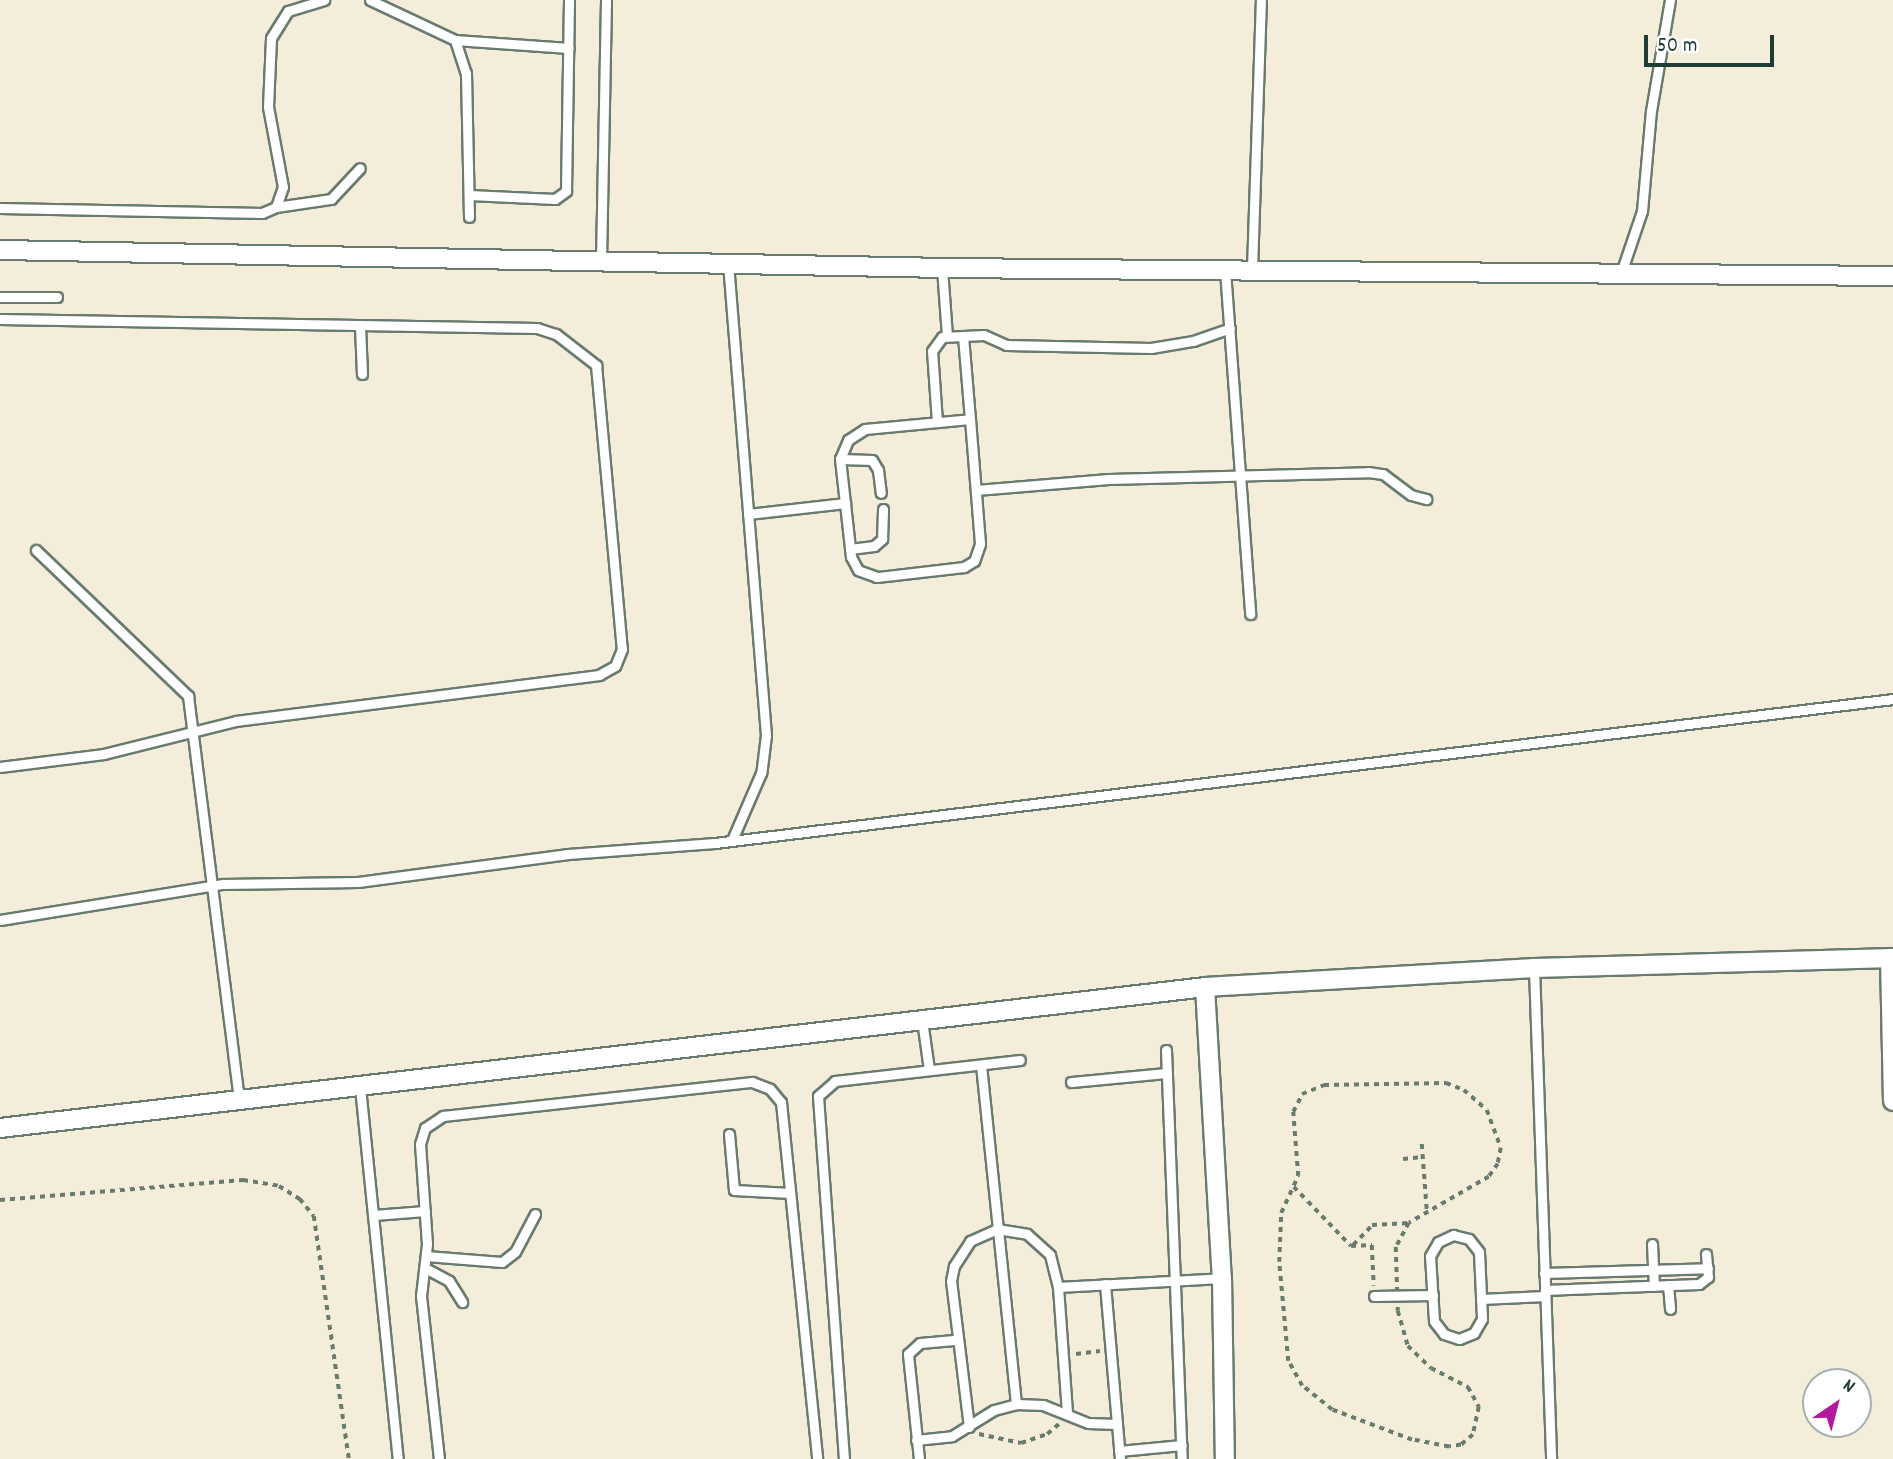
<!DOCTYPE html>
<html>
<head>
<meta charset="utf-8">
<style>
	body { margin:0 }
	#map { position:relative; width:1893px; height:1459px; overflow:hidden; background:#f3edd9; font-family:Dekko,sans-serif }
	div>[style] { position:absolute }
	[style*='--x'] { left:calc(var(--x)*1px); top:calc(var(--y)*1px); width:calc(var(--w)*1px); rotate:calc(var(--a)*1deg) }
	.path>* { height:3.5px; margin-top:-1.75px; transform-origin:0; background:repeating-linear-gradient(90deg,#697b6e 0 5px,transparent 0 10px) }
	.roads { filter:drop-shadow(2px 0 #697b6e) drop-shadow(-2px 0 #697b6e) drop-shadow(0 2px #697b6e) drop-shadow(0 -2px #697b6e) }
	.lane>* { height:9px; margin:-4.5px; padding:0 4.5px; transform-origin:4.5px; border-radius:4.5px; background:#fff }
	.street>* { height:18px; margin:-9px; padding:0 9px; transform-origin:9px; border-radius:9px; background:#fff }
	span { translate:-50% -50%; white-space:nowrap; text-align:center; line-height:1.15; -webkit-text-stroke:7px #fff; paint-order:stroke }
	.north { position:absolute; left:1802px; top:1368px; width:70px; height:70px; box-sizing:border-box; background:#fff; border:2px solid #a5b1ae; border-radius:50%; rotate:35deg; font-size:19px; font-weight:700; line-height:28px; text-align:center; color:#1f3d34 }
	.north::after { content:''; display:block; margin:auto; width:24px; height:32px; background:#b5179e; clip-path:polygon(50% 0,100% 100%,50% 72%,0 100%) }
	.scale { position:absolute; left:1644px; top:35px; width:130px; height:32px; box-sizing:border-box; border:4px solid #1f3d34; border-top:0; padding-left:9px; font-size:21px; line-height:24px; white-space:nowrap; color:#1f3d34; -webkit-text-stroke:5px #fff; paint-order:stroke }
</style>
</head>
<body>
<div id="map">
	<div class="path">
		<i style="--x:1446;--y:1083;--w:19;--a:21"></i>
		<i style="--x:1464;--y:1090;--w:30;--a:41"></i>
		<i style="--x:1487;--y:1110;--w:40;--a:69.8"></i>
		<i style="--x:1501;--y:1148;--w:16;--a:101"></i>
		<i style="--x:1498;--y:1164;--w:16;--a:125"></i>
		<i style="--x:1489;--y:1177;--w:92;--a:150.1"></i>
		<i style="--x:1409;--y:1223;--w:27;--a:118"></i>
		<i style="--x:1396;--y:1247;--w:64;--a:88.2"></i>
		<i style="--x:1398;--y:1311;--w:36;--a:74"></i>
		<i style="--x:1408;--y:1346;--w:32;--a:44"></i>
		<i style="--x:1431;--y:1368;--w:42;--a:27.2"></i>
		<i style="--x:1468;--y:1387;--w:23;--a:61"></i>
		<i style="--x:1479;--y:1407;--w:29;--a:102"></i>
		<i style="--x:1473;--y:1435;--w:16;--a:140"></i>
		<i style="--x:1461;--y:1445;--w:12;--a:171"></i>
		<i style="--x:1449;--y:1447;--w:38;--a:-169"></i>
		<i style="--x:1412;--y:1440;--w:85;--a:-159.4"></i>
		<i style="--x:1332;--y:1410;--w:38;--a:-141"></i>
		<i style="--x:1302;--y:1386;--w:29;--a:-119"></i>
		<i style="--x:1288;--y:1361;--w:99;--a:-95.2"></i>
		<i style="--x:1279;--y:1262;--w:49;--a:-87.7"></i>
		<i style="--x:1281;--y:1213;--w:41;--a:-65.3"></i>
		<i style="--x:1298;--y:1176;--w:64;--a:-94.5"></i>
		<i style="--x:1293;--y:1112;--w:20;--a:-63"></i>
		<i style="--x:1302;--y:1094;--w:24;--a:-22"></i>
		<i style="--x:1324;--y:1085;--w:122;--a:-0.9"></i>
		<i style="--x:1422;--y:1144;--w:67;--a:85.7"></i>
		<i style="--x:1403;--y:1159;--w:19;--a:-6"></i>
		<i style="--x:1294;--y:1187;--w:82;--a:46"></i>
		<i style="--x:1351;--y:1246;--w:21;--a:-3"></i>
		<i style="--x:1372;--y:1245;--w:41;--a:87.2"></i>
		<i style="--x:0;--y:1200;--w:244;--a:-4.7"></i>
		<i style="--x:243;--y:1180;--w:36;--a:9"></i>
		<i style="--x:279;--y:1186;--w:25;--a:32"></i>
		<i style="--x:300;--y:1199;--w:22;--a:51"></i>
		<i style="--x:314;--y:1216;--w:246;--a:81.8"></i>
		<i style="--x:1353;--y:1245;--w:28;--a:-46"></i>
		<i style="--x:1372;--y:1225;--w:37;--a:-3"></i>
		<i style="--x:1076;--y:1354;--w:24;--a:-7"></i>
		<i style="--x:979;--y:1434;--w:43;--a:12.1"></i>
		<i style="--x:1021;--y:1443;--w:28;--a:-19"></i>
		<i style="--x:1047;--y:1434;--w:16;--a:-40"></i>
	</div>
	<div class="roads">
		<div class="lane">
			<i style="--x:370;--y:0;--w:94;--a:25.2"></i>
			<i style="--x:455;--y:40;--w:114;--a:4"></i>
			<i style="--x:455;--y:40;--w:35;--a:72"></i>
			<i style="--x:466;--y:73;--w:144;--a:88.8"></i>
			<i style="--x:469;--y:195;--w:86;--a:2.7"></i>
			<i style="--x:555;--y:199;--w:14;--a:-36"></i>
			<i style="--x:566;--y:191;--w:191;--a:-89.1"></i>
			<i style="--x:276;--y:207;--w:56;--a:-8.3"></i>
			<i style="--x:331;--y:199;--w:42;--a:-46.9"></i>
			<i style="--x:0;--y:208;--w:262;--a:1.1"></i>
			<i style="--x:262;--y:213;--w:15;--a:-23"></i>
			<i style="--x:276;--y:207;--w:21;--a:-71"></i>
			<i style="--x:283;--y:187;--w:81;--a:-100.6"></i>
			<i style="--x:268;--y:107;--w:69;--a:-87.5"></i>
			<i style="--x:271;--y:38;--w:32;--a:-58"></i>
			<i style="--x:288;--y:11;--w:38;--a:-17"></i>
			<i style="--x:601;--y:261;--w:261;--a:-88.9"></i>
			<i style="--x:728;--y:263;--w:474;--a:85.4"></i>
			<i style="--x:766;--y:735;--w:38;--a:97"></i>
			<i style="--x:761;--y:773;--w:73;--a:113.4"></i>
			<i style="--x:942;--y:268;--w:68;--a:85.8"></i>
			<i style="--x:1252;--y:269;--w:269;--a:-88.1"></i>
			<i style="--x:1225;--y:270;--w:345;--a:85.8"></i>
			<i style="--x:1621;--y:273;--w:65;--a:-71.3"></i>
			<i style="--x:1642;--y:211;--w:100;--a:-84.9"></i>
			<i style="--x:1651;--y:111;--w:113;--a:-80.3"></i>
			<i style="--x:0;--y:297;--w:57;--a:0"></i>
			<i style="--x:0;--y:319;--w:537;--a:0.96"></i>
			<i style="--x:537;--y:328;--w:20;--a:18"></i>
			<i style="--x:556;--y:334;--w:51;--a:37.8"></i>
			<i style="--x:596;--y:365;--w:285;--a:84.8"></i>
			<i style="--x:622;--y:649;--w:18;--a:112"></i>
			<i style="--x:615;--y:666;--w:18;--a:151"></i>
			<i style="--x:599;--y:675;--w:366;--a:172.8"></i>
			<i style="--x:236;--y:721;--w:136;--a:166"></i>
			<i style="--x:104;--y:754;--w:105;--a:172.9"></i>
			<i style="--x:360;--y:326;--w:48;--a:87.6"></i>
			<i style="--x:963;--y:336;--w:83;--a:85.2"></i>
			<i style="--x:970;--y:419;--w:125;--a:85.4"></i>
			<i style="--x:980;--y:544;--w:18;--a:109"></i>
			<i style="--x:974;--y:561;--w:12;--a:149"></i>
			<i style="--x:964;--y:567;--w:88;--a:173.4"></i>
			<i style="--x:877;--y:577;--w:20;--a:-160"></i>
			<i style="--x:858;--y:570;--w:15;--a:-118"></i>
			<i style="--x:851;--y:557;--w:99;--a:-96.4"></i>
			<i style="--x:840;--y:459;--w:21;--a:-67"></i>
			<i style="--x:848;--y:440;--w:20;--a:-33"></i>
			<i style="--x:865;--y:429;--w:105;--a:-5.4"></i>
			<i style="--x:937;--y:422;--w:71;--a:-94"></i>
			<i style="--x:932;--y:351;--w:17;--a:-54"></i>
			<i style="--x:942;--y:337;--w:42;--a:-2.7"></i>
			<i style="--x:984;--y:335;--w:24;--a:24"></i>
			<i style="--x:1006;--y:345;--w:145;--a:1.2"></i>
			<i style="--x:1151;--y:348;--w:43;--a:-9.5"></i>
			<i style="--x:1193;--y:341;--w:39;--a:-19"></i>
			<i style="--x:840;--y:459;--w:32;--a:2"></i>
			<i style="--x:872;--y:460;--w:12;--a:59"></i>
			<i style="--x:878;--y:470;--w:23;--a:83"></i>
			<i style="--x:976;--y:490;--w:133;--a:-4.7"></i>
			<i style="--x:1109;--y:479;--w:259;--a:-1.5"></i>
			<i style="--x:1368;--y:472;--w:15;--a:8"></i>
			<i style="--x:1383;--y:474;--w:35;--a:37"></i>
			<i style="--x:1411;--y:495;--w:16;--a:15"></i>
			<i style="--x:748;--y:514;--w:98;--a:-6.5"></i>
			<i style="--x:850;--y:549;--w:24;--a:-7"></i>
			<i style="--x:874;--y:546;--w:11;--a:-41"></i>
			<i style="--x:882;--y:539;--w:30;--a:-88"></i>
			<i style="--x:36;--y:550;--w:211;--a:43.8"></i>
			<i style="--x:188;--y:696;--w:407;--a:82.8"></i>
			<i style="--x:0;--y:920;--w:226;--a:-9.2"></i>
			<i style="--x:223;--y:884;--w:135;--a:-0.8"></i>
			<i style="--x:358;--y:882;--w:212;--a:-7.6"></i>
			<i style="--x:568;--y:854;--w:147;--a:-4.3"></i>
			<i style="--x:715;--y:843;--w:1187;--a:-6.97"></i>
			<i style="--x:1534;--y:968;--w:491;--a:88"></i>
			<i style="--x:922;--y:1020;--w:50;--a:82"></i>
			<i style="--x:1166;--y:1050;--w:409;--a:87.8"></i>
			<i style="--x:981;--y:1065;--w:341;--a:84.1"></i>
			<i style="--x:1071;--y:1082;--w:96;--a:-5.4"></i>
			<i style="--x:360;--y:1087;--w:374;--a:84.2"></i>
			<i style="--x:729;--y:1134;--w:56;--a:84.9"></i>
			<i style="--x:734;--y:1190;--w:56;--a:3.1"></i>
			<i style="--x:374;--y:1215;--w:51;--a:-4.5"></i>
			<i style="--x:1453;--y:1235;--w:16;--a:14"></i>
			<i style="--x:1469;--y:1239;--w:16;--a:52"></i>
			<i style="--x:1479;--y:1252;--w:67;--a:87.4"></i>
			<i style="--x:1482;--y:1319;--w:16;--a:120"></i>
			<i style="--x:1474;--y:1333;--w:16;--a:158"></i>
			<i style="--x:1459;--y:1339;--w:16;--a:-162"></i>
			<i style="--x:1444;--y:1334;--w:16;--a:-128"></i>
			<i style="--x:1434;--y:1321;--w:65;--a:-93.5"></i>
			<i style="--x:1430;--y:1256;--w:16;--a:-60"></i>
			<i style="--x:1438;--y:1242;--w:17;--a:-25"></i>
			<i style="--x:1652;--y:1244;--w:42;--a:87.3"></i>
			<i style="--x:426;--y:1256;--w:76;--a:4.5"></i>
			<i style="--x:502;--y:1262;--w:16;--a:-38"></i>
			<i style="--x:515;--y:1252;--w:43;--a:-62.2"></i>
			<i style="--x:425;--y:1268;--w:27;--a:28"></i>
			<i style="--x:449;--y:1281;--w:25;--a:58"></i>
			<i style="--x:1544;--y:1273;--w:164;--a:-1.7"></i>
			<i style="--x:1105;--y:1284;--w:176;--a:85.1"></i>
			<i style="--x:1668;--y:1285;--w:24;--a:85"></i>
			<i style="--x:1058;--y:1287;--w:164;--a:-3.1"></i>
			<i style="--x:1545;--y:1290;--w:154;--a:-2.2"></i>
			<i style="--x:1699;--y:1284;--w:11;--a:-38"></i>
			<i style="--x:1708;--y:1277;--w:23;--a:-95"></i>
			<i style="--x:1374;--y:1296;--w:59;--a:-1"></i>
			<i style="--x:1481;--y:1299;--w:64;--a:-2.7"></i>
			<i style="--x:969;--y:1427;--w:147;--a:-97"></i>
			<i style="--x:951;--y:1281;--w:15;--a:-79"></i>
			<i style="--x:954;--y:1266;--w:30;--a:-57"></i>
			<i style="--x:970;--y:1241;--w:30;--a:-24"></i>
			<i style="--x:997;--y:1229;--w:30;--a:9"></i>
			<i style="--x:1027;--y:1234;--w:31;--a:42"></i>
			<i style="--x:1050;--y:1255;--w:33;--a:76"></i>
			<i style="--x:1058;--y:1287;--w:127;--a:85.9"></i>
			<i style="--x:916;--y:1440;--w:36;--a:-6"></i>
			<i style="--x:952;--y:1436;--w:49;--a:-31.8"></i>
			<i style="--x:994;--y:1410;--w:23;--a:-15"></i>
			<i style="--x:1016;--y:1404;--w:27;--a:2"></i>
			<i style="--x:1043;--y:1405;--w:48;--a:21.8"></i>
			<i style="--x:1088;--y:1423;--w:29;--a:2"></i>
			<i style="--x:1119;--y:1451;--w:63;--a:-5.4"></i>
			<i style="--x:439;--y:1459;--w:164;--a:-96.3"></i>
			<i style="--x:421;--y:1296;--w:52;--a:-83.4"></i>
			<i style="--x:427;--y:1244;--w:100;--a:-94"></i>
			<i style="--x:420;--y:1144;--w:17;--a:-73"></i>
			<i style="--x:425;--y:1128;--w:22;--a:-34"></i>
			<i style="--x:443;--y:1116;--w:311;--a:-6.3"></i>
			<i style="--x:752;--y:1082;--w:19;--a:21"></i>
			<i style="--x:770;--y:1089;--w:17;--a:50"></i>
			<i style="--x:781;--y:1102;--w:359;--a:84.2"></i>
			<i style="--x:844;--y:1459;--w:364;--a:-94.1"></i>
			<i style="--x:818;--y:1096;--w:23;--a:-41"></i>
			<i style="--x:835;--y:1081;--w:186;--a:-6.5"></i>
			<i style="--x:919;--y:1459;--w:106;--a:-96"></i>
			<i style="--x:908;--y:1354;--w:16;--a:-43"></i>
			<i style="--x:920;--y:1343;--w:37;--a:-5"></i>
		</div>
		<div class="street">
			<i style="--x:0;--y:250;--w:942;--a:1.09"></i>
			<i style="--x:942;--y:268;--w:951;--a:0.48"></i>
			<i style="--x:1890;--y:958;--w:143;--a:88.8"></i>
			<i style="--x:1205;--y:987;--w:291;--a:86.7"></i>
			<i style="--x:1222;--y:1278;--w:181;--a:89.1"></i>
			<i style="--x:0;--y:1128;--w:1213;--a:-6.67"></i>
			<i style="--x:1205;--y:987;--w:330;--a:-3.3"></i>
			<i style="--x:1534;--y:968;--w:359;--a:-1.6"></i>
		</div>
	</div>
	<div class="north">N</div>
	<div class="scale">50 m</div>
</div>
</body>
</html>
